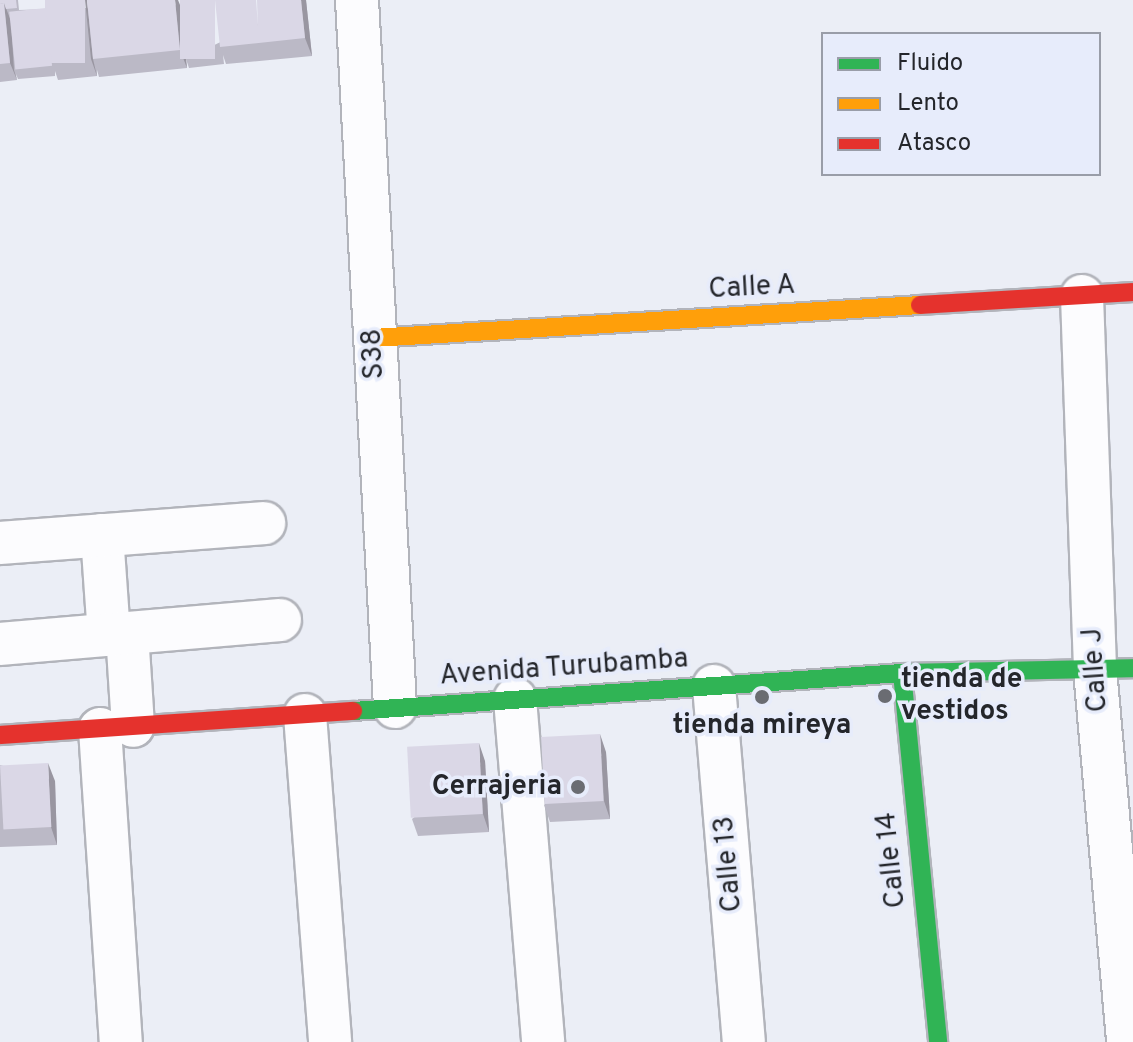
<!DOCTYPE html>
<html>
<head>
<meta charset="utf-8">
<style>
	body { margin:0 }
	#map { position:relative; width:1133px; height:1042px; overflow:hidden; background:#ebeef6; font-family:Overpass,sans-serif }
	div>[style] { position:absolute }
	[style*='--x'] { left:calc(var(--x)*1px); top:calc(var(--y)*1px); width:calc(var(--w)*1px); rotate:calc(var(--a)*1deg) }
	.roads { filter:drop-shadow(2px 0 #b2b4bb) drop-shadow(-2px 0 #b2b4bb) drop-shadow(0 2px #b2b4bb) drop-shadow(0 -2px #b2b4bb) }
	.street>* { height:42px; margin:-21px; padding:0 21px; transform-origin:21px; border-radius:21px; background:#fcfcfe }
	.fast>* { height:18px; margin:-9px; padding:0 9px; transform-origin:9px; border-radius:9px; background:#30b455 }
	.slow>* { height:18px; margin:-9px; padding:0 9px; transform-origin:9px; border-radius:9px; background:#ff9f0a }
	.jam>* { height:18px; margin:-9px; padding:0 9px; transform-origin:9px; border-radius:9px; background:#e5322d }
	.wall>* { inset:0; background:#bbb9c6 }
	.shaded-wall>* { inset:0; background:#9996a1 }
	.building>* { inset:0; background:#dad7e6; transform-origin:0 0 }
	.dots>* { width:22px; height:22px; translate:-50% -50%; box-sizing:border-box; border:4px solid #e7ecfb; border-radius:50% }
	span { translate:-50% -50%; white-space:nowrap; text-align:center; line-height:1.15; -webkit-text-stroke:7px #e7ecfb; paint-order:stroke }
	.street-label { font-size:28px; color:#24262b }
	.poi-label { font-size:28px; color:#24262b; font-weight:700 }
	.left { translate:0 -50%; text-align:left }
	.right { translate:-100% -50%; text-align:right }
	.legend { position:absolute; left:821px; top:32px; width:280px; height:144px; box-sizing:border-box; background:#e7ecfb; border:2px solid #999da8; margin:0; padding:10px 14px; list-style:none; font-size:24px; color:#24262b }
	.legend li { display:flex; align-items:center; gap:16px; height:40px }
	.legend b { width:40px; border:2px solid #999da8 }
</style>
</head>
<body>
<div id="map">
	<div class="roads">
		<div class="street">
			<i style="--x:357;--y:0;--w:708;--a:86.92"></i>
			<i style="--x:1082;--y:296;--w:374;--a:88"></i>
			<i style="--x:1095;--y:670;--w:373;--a:84.9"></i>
			<i style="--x:102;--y:535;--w:100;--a:86"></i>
			<i style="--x:0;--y:543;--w:265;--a:-4.3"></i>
			<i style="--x:127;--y:633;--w:93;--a:86.3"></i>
			<i style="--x:0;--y:644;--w:281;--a:-4.9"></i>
			<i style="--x:714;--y:686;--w:357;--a:85.2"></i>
			<i style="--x:515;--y:699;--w:344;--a:85.3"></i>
			<i style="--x:305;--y:715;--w:328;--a:85.6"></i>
			<i style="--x:100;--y:729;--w:314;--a:86.2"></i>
		</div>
		<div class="fast">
			<i style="--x:902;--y:673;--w:371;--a:84.4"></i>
			<i style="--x:353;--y:711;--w:550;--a:-3.96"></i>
			<i style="--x:902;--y:673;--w:231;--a:-1.2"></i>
		</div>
		<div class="slow">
			<i style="--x:373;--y:338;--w:548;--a:-3.45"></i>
		</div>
		<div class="jam">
			<i style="--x:920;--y:305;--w:213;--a:-3.5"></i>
			<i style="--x:0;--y:735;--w:354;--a:-3.9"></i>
		</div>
	</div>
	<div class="wall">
		<i style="clip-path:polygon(0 0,18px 0,19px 10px,180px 5px,187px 68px,99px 77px,97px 70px,97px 76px,58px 80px,55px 71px,55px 76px,18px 79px,16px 74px,17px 80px,0 82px)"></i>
		<i style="clip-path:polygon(306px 0,312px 56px,226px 64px,223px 55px,224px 64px,189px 68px,186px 59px)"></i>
		<i style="clip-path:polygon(606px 752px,610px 819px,550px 822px,544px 805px)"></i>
		<i style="clip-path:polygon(485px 761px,489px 832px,418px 836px,412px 819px)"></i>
		<i style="clip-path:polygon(0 765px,55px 781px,57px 845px,0 847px)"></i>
	</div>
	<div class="shaded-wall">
		<i style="clip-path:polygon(85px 0,87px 0,93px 59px,97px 76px,91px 59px)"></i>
		<i style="clip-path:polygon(175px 0,178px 0,180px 5px,187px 68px,180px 50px)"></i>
		<i style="clip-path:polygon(301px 0,306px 0,312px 56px,305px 38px)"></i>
		<i style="clip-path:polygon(4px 3px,11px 21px,14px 70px,17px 80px,10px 63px)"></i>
		<i style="clip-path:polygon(600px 734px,606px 752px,610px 819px,604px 801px)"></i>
		<i style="clip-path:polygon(479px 743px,485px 761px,489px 832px,483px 814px)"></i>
		<i style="clip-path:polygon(48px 763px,55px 781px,57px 845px,51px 827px)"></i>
	</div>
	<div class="building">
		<i style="clip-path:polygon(0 0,16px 0,17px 8px,6px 9px,4px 3px,0 4px)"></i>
		<i style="left:45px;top:0;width:40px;height:63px"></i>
		<i style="clip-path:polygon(87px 0,175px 0,180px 50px,93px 59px)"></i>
		<i style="left:180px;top:0;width:35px;height:59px"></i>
		<i style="clip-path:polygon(215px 0,256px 0,258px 26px,257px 0,301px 0,305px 38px,220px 47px)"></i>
		<i style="clip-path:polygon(4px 3px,10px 63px,0 64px,0 4px)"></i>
		<i style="left:46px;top:8px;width:58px;height:37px;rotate:84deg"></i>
		<i style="left:600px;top:734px;width:67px;height:59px;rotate:87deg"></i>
		<i style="left:479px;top:743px;width:71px;height:72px;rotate:87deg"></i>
		<i style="left:48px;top:763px;width:64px;height:48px;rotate:87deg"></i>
	</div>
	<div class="dots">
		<i style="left:885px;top:696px;background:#6a6c72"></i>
		<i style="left:762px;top:697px;background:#6a6c72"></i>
		<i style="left:578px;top:787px;background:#6a6c72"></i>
	</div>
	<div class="street-label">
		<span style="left:752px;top:288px;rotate:-3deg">Calle A</span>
		<span style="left:374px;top:354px;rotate:-93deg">S38</span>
		<span style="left:564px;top:668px;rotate:-4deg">Avenida Turubamba</span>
		<span style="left:1096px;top:670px;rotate:-94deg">Calle J</span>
		<span style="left:892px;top:860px;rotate:-96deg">Calle 14</span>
		<span style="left:729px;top:864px;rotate:-95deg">Calle 13</span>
	</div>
	<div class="poi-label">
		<span class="left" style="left:901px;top:696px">tienda de<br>vestidos</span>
		<span style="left:762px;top:726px">tienda mireya</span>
		<span class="right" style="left:562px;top:787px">Cerrajeria</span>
	</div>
	<ul class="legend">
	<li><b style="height:10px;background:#30b455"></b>Fluido</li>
	<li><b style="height:10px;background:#ff9f0a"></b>Lento</li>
	<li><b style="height:10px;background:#e5322d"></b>Atasco</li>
	</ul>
</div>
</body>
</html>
